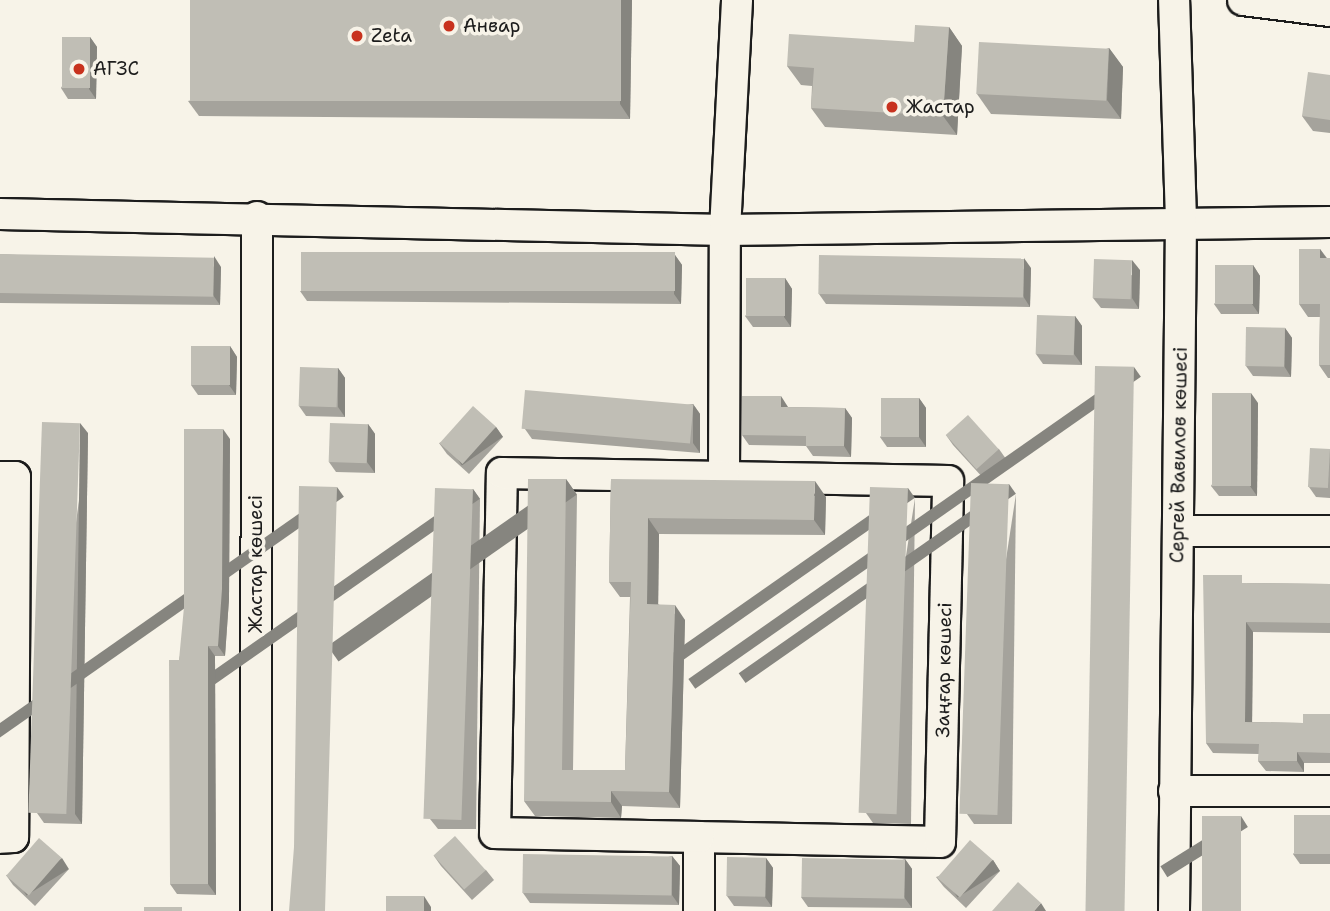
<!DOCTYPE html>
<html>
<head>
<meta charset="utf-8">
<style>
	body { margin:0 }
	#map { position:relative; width:1330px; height:911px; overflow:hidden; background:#f7f3e8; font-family:"Shantell Sans",sans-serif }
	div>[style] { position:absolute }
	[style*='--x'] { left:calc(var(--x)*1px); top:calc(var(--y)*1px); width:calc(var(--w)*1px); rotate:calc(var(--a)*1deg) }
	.roads { filter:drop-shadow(2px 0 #1c1c1c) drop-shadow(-2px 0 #1c1c1c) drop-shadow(0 2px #1c1c1c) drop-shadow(0 -2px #1c1c1c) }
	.minor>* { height:30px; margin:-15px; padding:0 15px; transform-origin:15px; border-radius:15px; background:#f7f3e8 }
	.wall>* { inset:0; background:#a5a39c }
	.shaded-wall>* { inset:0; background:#86857f; transform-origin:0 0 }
	.building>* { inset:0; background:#c0beb5; transform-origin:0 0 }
	.dots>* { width:19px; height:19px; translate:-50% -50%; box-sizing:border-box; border:4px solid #f7f3e8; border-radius:50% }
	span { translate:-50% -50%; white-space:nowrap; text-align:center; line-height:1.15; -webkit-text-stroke:7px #f7f3e8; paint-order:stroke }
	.poi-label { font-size:19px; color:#1c1c1c }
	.left { translate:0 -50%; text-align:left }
	.street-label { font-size:19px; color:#1c1c1c }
</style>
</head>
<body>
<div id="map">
	<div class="roads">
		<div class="minor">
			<i style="--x:1243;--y:0;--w:88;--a:7.2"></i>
			<i style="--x:0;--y:214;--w:725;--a:1.26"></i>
			<i style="--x:725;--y:230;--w:605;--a:-0.76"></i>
			<i style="--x:0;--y:477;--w:15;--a:0"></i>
			<i style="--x:15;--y:477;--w:360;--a:90.3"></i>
			<i style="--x:13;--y:837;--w:13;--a:176"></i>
			<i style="--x:1178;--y:531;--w:152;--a:0"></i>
			<i style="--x:1174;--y:791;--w:156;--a:0"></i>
			<i style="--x:699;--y:837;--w:241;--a:1.2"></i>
			<i style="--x:940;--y:842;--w:361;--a:-88.7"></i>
			<i style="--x:948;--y:481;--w:224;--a:-179"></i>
			<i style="--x:724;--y:477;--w:247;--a:-89.8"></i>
			<i style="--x:725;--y:230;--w:230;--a:-87"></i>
			<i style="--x:256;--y:911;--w:694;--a:-89.92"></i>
			<i style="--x:699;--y:911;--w:74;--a:-90"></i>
			<i style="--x:699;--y:837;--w:204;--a:-178.9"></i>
			<i style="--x:495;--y:833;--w:360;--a:-88.9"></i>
			<i style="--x:502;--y:473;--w:222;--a:1"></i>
			<i style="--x:1174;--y:911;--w:691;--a:-89.42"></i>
			<i style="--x:1181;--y:220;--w:220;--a:-91.8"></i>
		</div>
	</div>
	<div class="wall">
		<i style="clip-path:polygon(632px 0,630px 119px,199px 116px,188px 101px)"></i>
		<i style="clip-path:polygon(949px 27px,962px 46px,957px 135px,825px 127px,811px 108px,812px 86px,801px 85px,787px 66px,914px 42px)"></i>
		<i style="clip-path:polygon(90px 37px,97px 47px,96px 99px,68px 99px,61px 88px)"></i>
		<i style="clip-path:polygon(1109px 48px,1123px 67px,1121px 119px,991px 114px,977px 94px)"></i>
		<i style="clip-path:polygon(1330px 75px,1330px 133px,1313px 131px,1302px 116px)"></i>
		<i style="clip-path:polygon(1320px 249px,1327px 258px,1330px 258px,1330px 378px,1328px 378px,1319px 365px,1320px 317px,1308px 317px,1299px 304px)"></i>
		<i style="clip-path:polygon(0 254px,221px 267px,220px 305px,0 303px)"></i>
		<i style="clip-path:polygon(675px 255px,682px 265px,681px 304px,307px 301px,300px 291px)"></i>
		<i style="clip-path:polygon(1253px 265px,1260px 276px,1259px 314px,1221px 314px,1214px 304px)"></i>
		<i style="clip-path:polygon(1031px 268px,1030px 307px,826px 304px,819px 294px)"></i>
		<i style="clip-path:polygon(1140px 270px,1139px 309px,1101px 308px,1093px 298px)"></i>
		<i style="clip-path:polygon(785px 278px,792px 289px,791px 327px,753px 327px,745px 316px)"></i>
		<i style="clip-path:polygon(1075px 316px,1082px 326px,1082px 365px,1043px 364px,1036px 354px)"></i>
		<i style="clip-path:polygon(1285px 328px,1292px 338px,1291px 377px,1253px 376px,1246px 366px)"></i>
		<i style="clip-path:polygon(230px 346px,237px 357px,236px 395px,198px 395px,191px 385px)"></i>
		<i style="clip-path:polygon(338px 368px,345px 378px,345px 417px,306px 416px,299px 406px)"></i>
		<i style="clip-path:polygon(919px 398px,926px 408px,926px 447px,887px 447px,880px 437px)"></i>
		<i style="clip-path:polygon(1258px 403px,1257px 496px,1219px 496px,1211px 486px)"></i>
		<i style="clip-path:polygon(693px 404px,700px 414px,700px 453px,532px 439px,525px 429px)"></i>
		<i style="clip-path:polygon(788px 407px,845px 408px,852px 418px,851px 457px,813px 456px,806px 446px,749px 445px,742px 435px)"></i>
		<i style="clip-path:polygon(368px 424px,375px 434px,375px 473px,336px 472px,329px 462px)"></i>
		<i style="clip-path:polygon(496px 427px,503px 437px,469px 474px,447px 454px,439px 443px)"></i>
		<i style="clip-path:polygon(88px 433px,82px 824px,44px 823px,37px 813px)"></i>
		<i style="clip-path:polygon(946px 435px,999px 449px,1006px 459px,984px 479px,953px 445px)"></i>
		<i style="clip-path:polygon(230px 439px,229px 599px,225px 656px,215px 656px,216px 895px,177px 894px,170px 884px,179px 660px)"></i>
		<i style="clip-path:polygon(1330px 449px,1330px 498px,1316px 497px,1309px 487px)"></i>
		<i style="clip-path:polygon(566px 479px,577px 495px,573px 770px,625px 770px,630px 597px,620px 597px,609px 582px,611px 479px,826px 497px,825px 535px,659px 534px,658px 604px,685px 620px,680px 808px,622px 806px,621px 818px,535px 816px,524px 801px)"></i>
		<i style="clip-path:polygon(473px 489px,480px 499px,476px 829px,438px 829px,430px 819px)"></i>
		<i style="clip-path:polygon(1016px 494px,1012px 824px,974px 824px,967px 814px)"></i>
		<i style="clip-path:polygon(915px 498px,911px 824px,873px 823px,866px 813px)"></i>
		<i style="clip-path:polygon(1247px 583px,1330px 584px,1330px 633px,1253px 632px,1252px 722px,1303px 723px,1330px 714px,1330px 763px,1304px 763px,1304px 772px,1266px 771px,1258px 761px,1259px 754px,1213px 753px,1206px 743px)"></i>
		<i style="clip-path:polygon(1330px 815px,1330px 864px,1300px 864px,1293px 854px)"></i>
		<i style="clip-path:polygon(434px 856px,486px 870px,494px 880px,472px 900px,441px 866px)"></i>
		<i style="clip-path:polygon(672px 856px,680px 866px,679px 905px,530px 903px,523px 893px)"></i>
		<i style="clip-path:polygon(766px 858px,773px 868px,772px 907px,734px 906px,727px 896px)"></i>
		<i style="clip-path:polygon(905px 859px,912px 869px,912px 908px,808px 907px,801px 897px)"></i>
		<i style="clip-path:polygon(993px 860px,1000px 871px,966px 908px,944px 887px,936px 877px)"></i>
		<i style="clip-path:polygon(69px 869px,35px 906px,13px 885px,6px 875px)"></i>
	</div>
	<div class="shaded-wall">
		<i style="clip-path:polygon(621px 0,632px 0,630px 119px,620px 104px)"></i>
		<i style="clip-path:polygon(949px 27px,962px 46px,957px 135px,943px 116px)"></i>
		<i style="clip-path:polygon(90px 37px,97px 47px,96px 99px,89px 89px)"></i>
		<i style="clip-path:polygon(1109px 48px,1123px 67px,1121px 119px,1107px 100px)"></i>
		<i style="clip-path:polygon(1320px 249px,1329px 262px,1320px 258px)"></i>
		<i style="clip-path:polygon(675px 255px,682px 265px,681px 304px,674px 294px)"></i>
		<i style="clip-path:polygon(214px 256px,221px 267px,220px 305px,213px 295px)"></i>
		<i style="clip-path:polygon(1024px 258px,1031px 268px,1030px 307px,1023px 296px)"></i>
		<i style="clip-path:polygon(1132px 260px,1140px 270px,1139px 309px,1132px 298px)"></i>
		<i style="clip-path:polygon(1253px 265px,1260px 276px,1259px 314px,1252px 304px)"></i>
		<i style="clip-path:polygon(785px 278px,792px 289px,791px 327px,784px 317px)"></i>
		<i style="clip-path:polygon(1075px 316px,1082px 326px,1082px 365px,1074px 354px)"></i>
		<i style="clip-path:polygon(1285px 328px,1292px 338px,1291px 377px,1284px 366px)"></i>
		<i style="clip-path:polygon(230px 346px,237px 357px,236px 395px,229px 385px)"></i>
		<i style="left:1134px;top:367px;width:12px;height:544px;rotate:55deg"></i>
		<i style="clip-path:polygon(338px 368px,345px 378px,345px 417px,338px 407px)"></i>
		<i style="clip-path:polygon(1251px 393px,1258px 403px,1257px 496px,1250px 486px)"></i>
		<i style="clip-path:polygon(781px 396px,788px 407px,781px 407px)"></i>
		<i style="clip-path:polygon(919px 398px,926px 408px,926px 447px,919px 437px)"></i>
		<i style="clip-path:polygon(693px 404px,700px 414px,700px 453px,693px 443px)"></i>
		<i style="clip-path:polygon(845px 408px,852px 418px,851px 457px,844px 446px)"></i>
		<i style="clip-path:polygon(80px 423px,88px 433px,82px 824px,75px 814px)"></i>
		<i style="clip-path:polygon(368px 424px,375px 434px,375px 473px,367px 462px)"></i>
		<i style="left:496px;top:427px;width:12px;height:50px;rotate:55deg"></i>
		<i style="clip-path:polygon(223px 429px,230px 439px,229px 599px,225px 656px,218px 646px)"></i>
		<i style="left:566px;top:479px;width:19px;height:291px;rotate:55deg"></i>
		<i style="clip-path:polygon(815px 481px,826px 497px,825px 535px,814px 520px)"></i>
		<i style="left:1009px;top:484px;width:12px;height:330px;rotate:55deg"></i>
		<i style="left:337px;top:487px;width:12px;height:424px;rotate:55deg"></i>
		<i style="left:908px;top:488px;width:12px;height:326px;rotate:55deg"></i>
		<i style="left:473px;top:489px;width:12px;height:330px;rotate:55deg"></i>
		<i style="clip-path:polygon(648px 518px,659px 534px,658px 620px,647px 604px)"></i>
		<i style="clip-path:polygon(675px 605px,685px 620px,680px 808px,669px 792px)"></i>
		<i style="clip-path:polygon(1246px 622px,1253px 632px,1252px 732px,1245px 722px)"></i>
		<i style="clip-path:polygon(208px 646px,215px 656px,216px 895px,208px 884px)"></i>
		<i style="clip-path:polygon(1297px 752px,1304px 763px,1304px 772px,1297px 761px)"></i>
		<i style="clip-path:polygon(611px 791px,622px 806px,621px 818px,611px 802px)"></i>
		<i style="left:1241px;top:816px;width:13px;height:95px;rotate:58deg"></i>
		<i style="clip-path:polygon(672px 856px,680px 866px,679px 905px,672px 895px)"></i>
		<i style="left:62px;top:858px;width:13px;height:50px;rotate:58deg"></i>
		<i style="clip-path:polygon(766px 858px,773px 868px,772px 907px,765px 897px)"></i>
		<i style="clip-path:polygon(905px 859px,912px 869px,912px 908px,904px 897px)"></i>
		<i style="left:993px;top:860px;width:13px;height:50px;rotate:58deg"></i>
		<i style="clip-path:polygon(424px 896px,431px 907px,431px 911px,424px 911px)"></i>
		<i style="clip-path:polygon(1041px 903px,1046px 911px,1034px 911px)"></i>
	</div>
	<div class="building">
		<i style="left:190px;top:0;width:431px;height:101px"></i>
		<i style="clip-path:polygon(915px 25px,949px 27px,943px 116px,811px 108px,814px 68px,787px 66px,789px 34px,914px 42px)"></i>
		<i style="left:62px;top:37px;width:28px;height:51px"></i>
		<i style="left:979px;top:42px;width:130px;height:52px;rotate:3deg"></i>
		<i style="clip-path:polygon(1308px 72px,1330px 75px,1330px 120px,1302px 116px)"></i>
		<i style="clip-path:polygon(1299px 249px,1320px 249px,1320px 258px,1330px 258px,1330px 365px,1319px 365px,1320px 304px,1299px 304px)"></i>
		<i style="left:301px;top:252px;width:374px;height:39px"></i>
		<i style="left:0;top:254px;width:214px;height:39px;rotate:1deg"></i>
		<i style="left:819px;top:255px;width:205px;height:39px;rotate:1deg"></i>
		<i style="left:1094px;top:259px;width:38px;height:39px;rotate:2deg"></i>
		<i style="left:1215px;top:265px;width:38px;height:39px"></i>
		<i style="left:746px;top:278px;width:39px;height:38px"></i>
		<i style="left:1037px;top:315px;width:38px;height:39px;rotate:2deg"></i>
		<i style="left:1246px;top:327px;width:39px;height:39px;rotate:1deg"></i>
		<i style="left:191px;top:346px;width:39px;height:39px"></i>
		<i style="left:1095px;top:366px;width:39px;height:545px;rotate:1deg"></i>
		<i style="left:300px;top:367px;width:38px;height:39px;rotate:2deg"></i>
		<i style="left:525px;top:390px;width:169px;height:39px;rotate:5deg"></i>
		<i style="left:1212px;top:393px;width:39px;height:93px"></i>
		<i style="clip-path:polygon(742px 396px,781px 396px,781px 407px,845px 408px,844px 446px,806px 446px,806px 436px,742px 435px)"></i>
		<i style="left:881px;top:398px;width:38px;height:39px"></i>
		<i style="left:473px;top:406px;width:31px;height:50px;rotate:42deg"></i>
		<i style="left:968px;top:415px;width:46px;height:30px;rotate:48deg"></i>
		<i style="left:42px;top:422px;width:38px;height:391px;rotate:2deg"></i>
		<i style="left:330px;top:423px;width:38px;height:39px;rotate:2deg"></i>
		<i style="clip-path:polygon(184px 429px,223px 429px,222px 589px,218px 646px,208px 646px,208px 884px,170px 884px,169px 660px,179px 660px,184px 607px)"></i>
		<i style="left:1310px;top:448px;width:20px;height:39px;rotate:3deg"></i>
		<i style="clip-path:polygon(528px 479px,566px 479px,562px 770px,625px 770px,631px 582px,609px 582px,611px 479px,815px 481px,814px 520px,648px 518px,647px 604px,675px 605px,669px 792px,611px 791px,611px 802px,524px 801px)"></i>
		<i style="left:971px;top:483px;width:38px;height:331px;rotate:2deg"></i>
		<i style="clip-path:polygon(299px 486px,337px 487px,325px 911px,289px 911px,294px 847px)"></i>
		<i style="left:870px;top:487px;width:38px;height:326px;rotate:2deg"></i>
		<i style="left:435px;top:488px;width:38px;height:331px;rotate:2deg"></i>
		<i style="clip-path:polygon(1203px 575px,1242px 575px,1242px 583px,1330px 584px,1330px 623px,1246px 622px,1245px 722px,1303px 723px,1303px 714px,1330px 714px,1330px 753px,1297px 752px,1297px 761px,1258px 761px,1259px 744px,1206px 743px)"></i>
		<i style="left:1294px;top:815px;width:36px;height:39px"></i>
		<i style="left:1202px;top:816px;width:39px;height:95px"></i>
		<i style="left:455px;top:836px;width:46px;height:29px;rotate:48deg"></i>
		<i style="left:39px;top:838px;width:30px;height:50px;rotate:41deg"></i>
		<i style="left:970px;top:840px;width:30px;height:50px;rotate:41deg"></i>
		<i style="left:523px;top:854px;width:149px;height:39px;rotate:1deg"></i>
		<i style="left:727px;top:857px;width:39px;height:39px;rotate:1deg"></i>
		<i style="left:802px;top:858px;width:103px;height:39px;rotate:1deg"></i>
		<i style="clip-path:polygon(1018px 882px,1041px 903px,1034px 911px,992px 911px)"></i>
		<i style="left:386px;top:896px;width:38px;height:15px"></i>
		<i style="left:144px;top:907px;width:38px;height:4px"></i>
	</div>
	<div class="dots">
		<i style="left:449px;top:26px;background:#c8321e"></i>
		<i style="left:357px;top:36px;background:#c8321e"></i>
		<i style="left:79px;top:69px;background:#c8321e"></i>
		<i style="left:892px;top:107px;background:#c8321e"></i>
	</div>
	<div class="poi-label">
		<span class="left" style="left:463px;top:26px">Анвар</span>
		<span class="left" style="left:371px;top:36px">Zeta</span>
		<span class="left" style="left:93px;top:69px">АГЗС</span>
		<span class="left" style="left:906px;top:107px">Жастар</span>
	</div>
	<div class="street-label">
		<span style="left:1179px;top:455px;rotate:-89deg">Сергей Вавилов көшесі</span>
		<span style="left:256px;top:564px;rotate:-90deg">Жастар көшесі</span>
		<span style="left:944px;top:670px;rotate:-89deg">Заңғар көшесі</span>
	</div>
</div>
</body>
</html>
